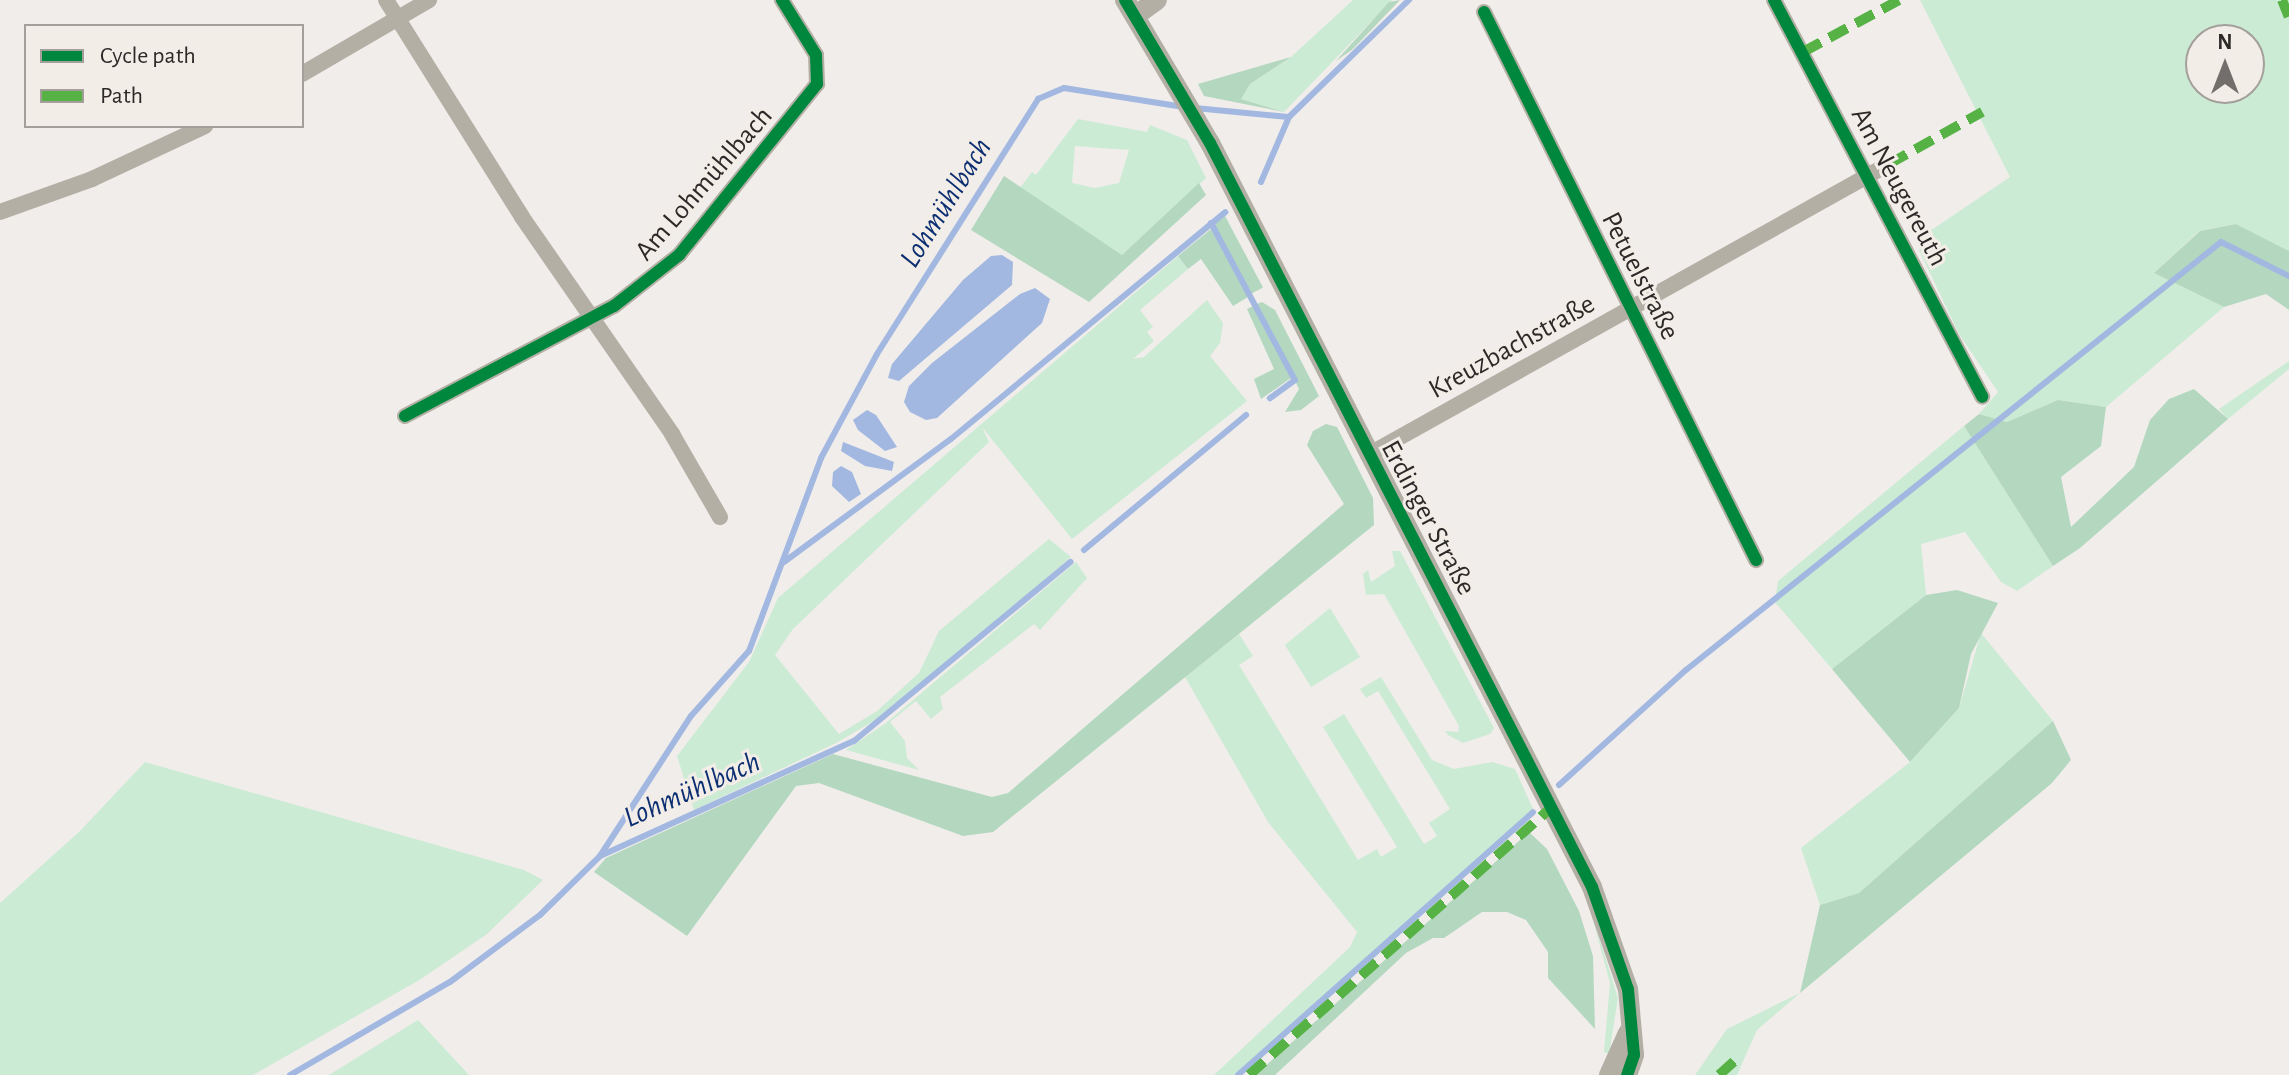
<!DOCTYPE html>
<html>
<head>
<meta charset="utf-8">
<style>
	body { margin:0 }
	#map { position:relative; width:2289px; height:1075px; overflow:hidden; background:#f0edeb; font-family:"Alegreya Sans",sans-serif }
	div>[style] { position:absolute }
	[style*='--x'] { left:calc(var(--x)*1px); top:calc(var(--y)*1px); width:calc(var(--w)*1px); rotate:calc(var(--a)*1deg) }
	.green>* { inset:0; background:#ccebd4 }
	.forest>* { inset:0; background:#b4d8bf; transform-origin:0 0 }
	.water>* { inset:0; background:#a3b8e0 }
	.stream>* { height:6px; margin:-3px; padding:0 3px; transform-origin:3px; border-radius:3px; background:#a3b8e0 }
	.minor>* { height:16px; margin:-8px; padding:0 8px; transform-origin:8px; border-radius:8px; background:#b4afa4 }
	.tertiary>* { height:20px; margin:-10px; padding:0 10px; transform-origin:10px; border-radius:10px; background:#b4afa4 }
	.quiet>* { height:10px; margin-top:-5px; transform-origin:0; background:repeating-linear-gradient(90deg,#56b245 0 20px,transparent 0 30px) }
	.cycleway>* { height:12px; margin:-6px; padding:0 6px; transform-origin:6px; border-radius:6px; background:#00873e }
	span { translate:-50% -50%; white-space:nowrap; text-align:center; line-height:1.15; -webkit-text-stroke:6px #f3ede8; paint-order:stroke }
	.street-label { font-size:28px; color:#2c2a28 }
	.water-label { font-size:30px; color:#0c2f72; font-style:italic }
	.legend { position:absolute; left:24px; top:24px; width:280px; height:104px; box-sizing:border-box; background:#f3ede8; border:2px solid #a39f9b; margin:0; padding:10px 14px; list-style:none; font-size:24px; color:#2c2a28 }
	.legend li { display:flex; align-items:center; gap:16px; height:40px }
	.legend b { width:40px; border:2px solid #a39f9b }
	.north { position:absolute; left:2185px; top:24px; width:80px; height:80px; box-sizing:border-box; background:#f3ede8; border:2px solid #a39f9b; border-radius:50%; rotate:0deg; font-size:22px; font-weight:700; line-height:32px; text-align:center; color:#2c2a28 }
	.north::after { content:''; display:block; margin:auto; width:28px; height:36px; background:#716e6c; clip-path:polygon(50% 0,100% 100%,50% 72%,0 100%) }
</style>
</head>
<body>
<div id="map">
	<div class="green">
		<i style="clip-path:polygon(1353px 0,1392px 0,1284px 112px,1241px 99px,1250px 84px,1291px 57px)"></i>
		<i style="clip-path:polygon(evenodd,1920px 0,2289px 0,2289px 251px,2236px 224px,2199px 231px,2154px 273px,2224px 307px,2106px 407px,2058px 400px,2007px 422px,1979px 414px,1998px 392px,1959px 334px,1919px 250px,1927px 233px,2010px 177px,1920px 0,2201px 40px,2249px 40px,2249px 88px,2201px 88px,2201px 40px)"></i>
		<i style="clip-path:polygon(evenodd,1078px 119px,1147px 132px,1150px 125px,1187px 140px,1206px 178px,1122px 255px,1019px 189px,1032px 172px,1036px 175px,1078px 119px,1075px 146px,1129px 150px,1119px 183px,1095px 188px,1072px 183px,1075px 146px)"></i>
		<i style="clip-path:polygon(1178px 256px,1188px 269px,1140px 310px,1153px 327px,1147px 332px,1154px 341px,1133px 359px,1144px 357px,1207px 300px,1223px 323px,1220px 343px,1210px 356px,1247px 401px,1072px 539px,982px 427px,989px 442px,793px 629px,775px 655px,839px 734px,877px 711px,919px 673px,939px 631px,1049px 539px,1071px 557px,886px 714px,836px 743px,694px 810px,677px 756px,749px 662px,778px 598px)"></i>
		<i style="clip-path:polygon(2289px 361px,2289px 369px,2228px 419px,2219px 409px)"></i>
		<i style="clip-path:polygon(1964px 426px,2053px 566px,2017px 591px,2001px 582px,1965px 532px,1921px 544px,1926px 595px,1832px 669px,1775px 602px,1778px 581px)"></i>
		<i style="clip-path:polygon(1392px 551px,1400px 551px,1494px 728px,1490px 734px,1463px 743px,1448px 735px,1445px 731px,1458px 732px,1459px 726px,1384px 594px,1366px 595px,1363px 574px,1368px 570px,1371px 582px,1395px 566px)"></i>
		<i style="clip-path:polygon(1076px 562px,1087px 578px,1040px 630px,1034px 624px,940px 697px,943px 709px,931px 719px,916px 701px,890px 722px,905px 741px,907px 758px,919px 770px,846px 750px,886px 723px)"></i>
		<i style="clip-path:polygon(1330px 608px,1360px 657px,1311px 687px,1285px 645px)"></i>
		<i style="clip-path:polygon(1981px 633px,2053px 721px,1859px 893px,1820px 905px,1801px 848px,1910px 762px,1959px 708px)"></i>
		<i style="clip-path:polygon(1239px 634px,1253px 656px,1239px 665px,1358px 860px,1377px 849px,1381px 857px,1397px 847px,1323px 727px,1344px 714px,1424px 844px,1437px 836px,1429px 823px,1450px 809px,1378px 691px,1366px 698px,1360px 689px,1381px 677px,1432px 760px,1454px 769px,1492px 762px,1515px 769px,1533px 809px,1236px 1075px,1214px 1075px,1350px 947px,1357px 932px,1268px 822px,1185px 677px)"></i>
		<i style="clip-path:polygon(145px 762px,524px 870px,543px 880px,487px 934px,421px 979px,253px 1075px,0 1075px,0 903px,80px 831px)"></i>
		<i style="clip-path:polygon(1588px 902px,1618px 998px,1609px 1054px,1604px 1052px,1610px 983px)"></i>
		<i style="clip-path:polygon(1800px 993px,1757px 1030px,1737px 1075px,1695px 1075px,1727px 1029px)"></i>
		<i style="clip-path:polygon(418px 1020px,469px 1075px,329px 1075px)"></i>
	</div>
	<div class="forest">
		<i style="clip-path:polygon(1400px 0,1353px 49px,1336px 61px,1389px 2px)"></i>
		<i style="clip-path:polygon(1291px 57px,1250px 84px,1241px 99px,1284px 112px,1204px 96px,1198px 84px)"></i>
		<i style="clip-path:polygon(1004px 176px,1122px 255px,1199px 183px,1206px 195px,1089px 302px,971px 230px)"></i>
		<i style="left:1225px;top:216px;width:81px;height:14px;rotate:62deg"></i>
		<i style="clip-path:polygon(2236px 224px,2289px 251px,2289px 310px,2266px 294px,2224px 307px,2154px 273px,2200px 231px)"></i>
		<i style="clip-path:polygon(1211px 229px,1248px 297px,1233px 306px,1201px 259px,1188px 269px,1178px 256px)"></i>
		<i style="clip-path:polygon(1262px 302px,1275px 310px,1319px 396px,1301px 410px,1285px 412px,1299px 389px,1257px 304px)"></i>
		<i style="clip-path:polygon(1253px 306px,1291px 378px,1261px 399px,1254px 379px,1274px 369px,1247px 309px)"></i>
		<i style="clip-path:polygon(2194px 389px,2228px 419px,2080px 548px,2053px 566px,1964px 426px,1979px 414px,2007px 422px,2058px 400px,2106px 407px,2101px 446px,2061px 477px,2071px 527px,2134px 467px,2150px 420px,2169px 399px)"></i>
		<i style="clip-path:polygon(1326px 424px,1337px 427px,1373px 498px,1374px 525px,993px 832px,963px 836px,819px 783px,796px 786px,687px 936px,594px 872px,606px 858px,833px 754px,992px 797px,1008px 793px,1344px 504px,1307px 445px,1313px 431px)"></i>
		<i style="clip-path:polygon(1957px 590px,1998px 603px,1971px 654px,1959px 708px,1910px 762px,1832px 669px,1926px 595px)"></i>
		<i style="clip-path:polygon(2053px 721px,2071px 760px,2052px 783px,1800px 993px,1820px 905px,1859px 893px)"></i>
		<i style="clip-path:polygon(1529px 832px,1547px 849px,1579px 911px,1593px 956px,1595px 1029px,1548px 978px,1548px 952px,1526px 920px,1507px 912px,1482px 912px,1444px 938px,1433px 938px,1406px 953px,1275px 1075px,1255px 1075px)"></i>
	</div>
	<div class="water">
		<i style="clip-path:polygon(991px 256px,1002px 255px,1013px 262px,1012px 285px,899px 381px,888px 378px,892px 364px,963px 280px)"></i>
		<i style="clip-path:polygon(1035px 288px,1050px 299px,1042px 323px,937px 418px,926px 420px,910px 412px,904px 402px,909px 386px,932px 363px,1020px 294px)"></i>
		<i style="clip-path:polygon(867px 410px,876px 415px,897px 447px,885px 451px,858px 430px,853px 420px)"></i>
		<i style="clip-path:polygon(843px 442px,894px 462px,892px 471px,865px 466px,841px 451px)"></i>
		<i style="clip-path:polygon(841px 466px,852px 472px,861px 494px,849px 502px,832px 486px,833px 472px)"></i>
	</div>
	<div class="stream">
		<i style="--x:1195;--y:108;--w:94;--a:5.5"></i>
		<i style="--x:1289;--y:117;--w:168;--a:-44.3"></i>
		<i style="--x:1261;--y:182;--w:71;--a:-66.7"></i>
		<i style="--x:1211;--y:223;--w:178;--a:61.9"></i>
		<i style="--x:1295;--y:380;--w:31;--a:144"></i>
		<i style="--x:1084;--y:550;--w:211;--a:-39.8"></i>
		<i style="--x:784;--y:562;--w:207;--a:-36.4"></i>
		<i style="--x:951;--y:439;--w:356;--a:-39.6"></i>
		<i style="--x:1559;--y:785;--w:171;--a:-42.2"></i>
		<i style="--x:1686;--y:670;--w:685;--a:-38.66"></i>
		<i style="--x:2221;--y:242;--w:76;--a:26.6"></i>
		<i style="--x:600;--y:856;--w:279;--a:-24.4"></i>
		<i style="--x:854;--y:741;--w:281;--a:-39.6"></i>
		<i style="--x:290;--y:1075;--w:185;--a:-30.2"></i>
		<i style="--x:450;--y:982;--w:112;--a:-36.7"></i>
		<i style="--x:540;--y:915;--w:84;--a:-44.5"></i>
		<i style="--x:600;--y:856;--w:167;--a:-57"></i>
		<i style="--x:691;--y:716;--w:87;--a:-48.3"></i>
		<i style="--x:749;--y:651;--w:206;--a:-69.5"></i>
		<i style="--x:821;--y:458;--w:118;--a:-61.7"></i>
		<i style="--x:877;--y:354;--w:302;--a:-57.7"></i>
		<i style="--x:1038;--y:99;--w:28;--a:-23"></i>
		<i style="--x:1064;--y:88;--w:121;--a:9"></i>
		<i style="--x:1238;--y:1075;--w:395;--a:-41.7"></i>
	</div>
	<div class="minor">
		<i style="--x:386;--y:0;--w:256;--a:57.9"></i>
		<i style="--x:522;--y:217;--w:264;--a:55.3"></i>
		<i style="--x:672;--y:434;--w:96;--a:60"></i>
		<i style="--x:1774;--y:0;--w:448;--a:62.3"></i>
		<i style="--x:1484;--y:12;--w:612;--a:63.6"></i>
		<i style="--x:302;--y:74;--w:147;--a:-30.2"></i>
		<i style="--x:0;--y:212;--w:98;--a:-19.7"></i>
		<i style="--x:92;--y:179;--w:125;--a:-25.1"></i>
		<i style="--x:405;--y:416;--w:236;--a:-27.8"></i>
		<i style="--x:614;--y:306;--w:83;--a:-38.1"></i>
		<i style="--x:679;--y:255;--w:220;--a:-51.1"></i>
		<i style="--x:817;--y:84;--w:29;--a:-92"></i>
		<i style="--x:816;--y:55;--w:65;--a:-121.7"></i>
		<i style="--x:1368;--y:455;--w:597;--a:-29.19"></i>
	</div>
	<div class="tertiary">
		<i style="--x:1125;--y:0;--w:166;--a:59.3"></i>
		<i style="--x:1210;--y:143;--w:836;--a:62.82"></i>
		<i style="--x:1592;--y:887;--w:108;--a:70.6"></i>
		<i style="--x:1628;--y:989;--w:66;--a:84.8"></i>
		<i style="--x:1634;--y:1055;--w:21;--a:109"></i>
		<i style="--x:1135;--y:16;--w:27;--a:-36"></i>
		<i style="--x:1609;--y:1075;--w:46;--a:-65.7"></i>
	</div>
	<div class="quiet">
		<i style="--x:2282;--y:0;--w:18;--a:68"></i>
		<i style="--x:1803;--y:52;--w:109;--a:-28.4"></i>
		<i style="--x:1889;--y:164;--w:107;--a:-29.2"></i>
		<i style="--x:1249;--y:1075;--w:406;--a:-41.5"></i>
		<i style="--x:1719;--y:1075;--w:28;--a:-42"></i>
	</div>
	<div class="cycleway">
		<i style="--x:1125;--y:0;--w:166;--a:59.3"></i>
		<i style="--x:1210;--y:143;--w:836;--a:62.82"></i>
		<i style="--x:1592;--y:887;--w:108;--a:70.6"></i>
		<i style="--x:1628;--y:989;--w:66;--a:84.8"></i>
		<i style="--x:1634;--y:1055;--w:21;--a:109"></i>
		<i style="--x:1774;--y:0;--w:448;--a:62.3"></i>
		<i style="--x:1484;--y:12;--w:612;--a:63.6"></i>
		<i style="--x:405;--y:416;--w:236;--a:-27.8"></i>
		<i style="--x:614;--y:306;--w:83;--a:-38.1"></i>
		<i style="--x:679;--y:255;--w:220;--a:-51.1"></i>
		<i style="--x:817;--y:84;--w:29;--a:-92"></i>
		<i style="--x:816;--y:55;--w:65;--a:-121.7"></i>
	</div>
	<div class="street-label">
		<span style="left:704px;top:184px;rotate:-49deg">Am Lohmühlbach</span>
		<span style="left:1899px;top:187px;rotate:62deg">Am Neugereuth</span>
		<span style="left:1640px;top:276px;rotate:63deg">Petuelstraße</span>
		<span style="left:1512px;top:347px;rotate:-29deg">Kreuzbachstraße</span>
		<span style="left:1428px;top:518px;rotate:62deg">Erdinger Straße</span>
	</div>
	<div class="water-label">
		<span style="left:946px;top:203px;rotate:-58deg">Lohmühlbach</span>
		<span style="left:692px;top:790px;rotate:-24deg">Lohmühlbach</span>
	</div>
	<ul class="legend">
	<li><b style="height:10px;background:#00873e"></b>Cycle path</li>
	<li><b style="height:10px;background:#56b245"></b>Path</li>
	</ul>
	<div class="north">N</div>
</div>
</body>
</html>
